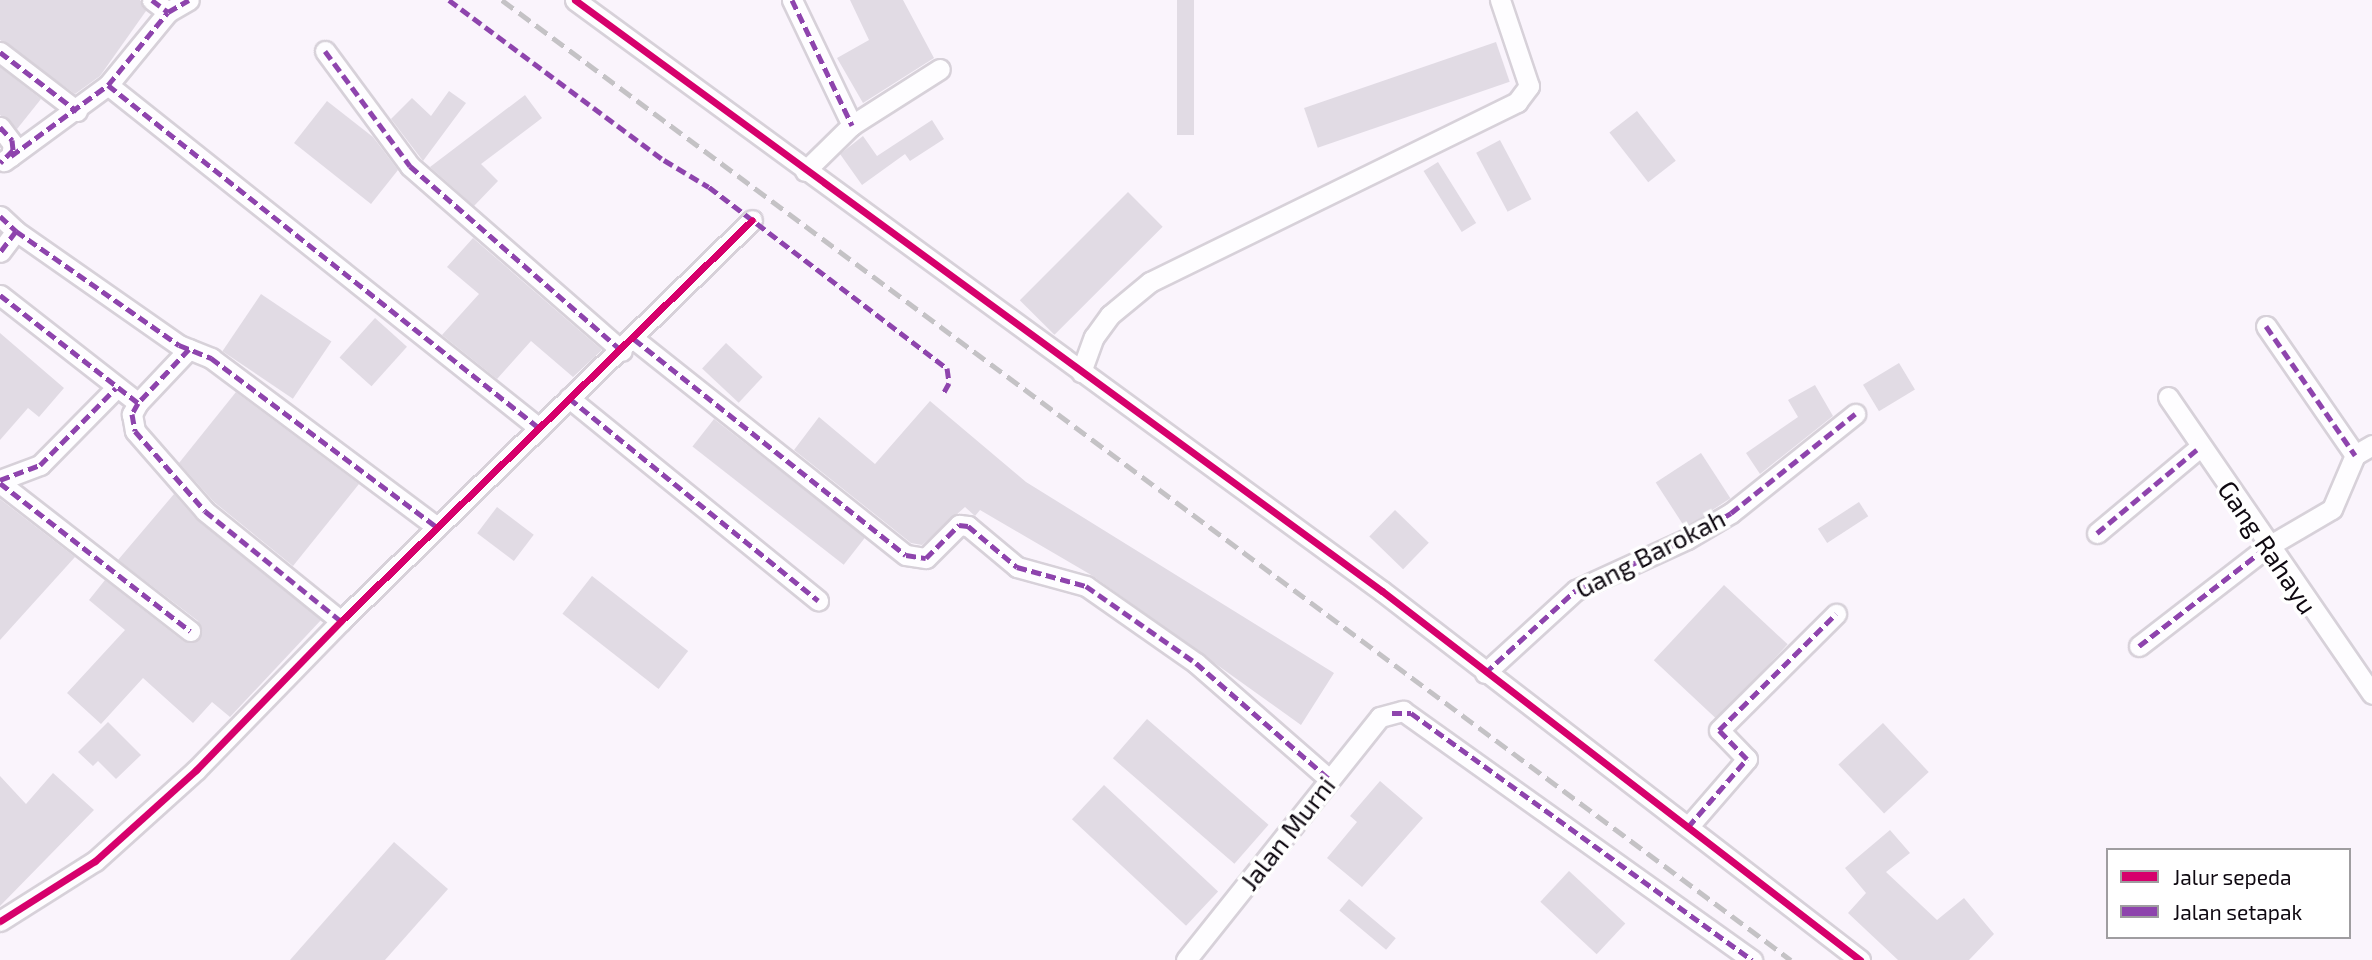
<!DOCTYPE html>
<html>
<head>
<meta charset="utf-8">
<style>
	body { margin:0 }
	#map { position:relative; width:2372px; height:960px; overflow:hidden; background:#faf4fc; font-family:"Exo 2",sans-serif }
	div>[style] { position:absolute }
	[style*='--x'] { left:calc(var(--x)*1px); top:calc(var(--y)*1px); width:calc(var(--w)*1px); rotate:calc(var(--a)*1deg) }
	.building>* { inset:0; background:#e1dbe4; transform-origin:0 0 }
	.roads { filter:drop-shadow(2px 0 #d7d1d9) drop-shadow(-2px 0 #d7d1d9) drop-shadow(0 2px #d7d1d9) drop-shadow(0 -2px #d7d1d9) }
	.minor>* { height:19px; margin:-9.5px; padding:0 9.5px; transform-origin:9.5px; border-radius:9.5px; background:#fefdff }
	.rail>* { height:5px; margin-top:-2.5px; transform-origin:0; background:repeating-linear-gradient(90deg,#c4c2c5 0 14px,transparent 0 21px) }
	.quiet>* { height:5px; margin-top:-2.5px; transform-origin:0; background:repeating-linear-gradient(90deg,#8e44ad 0 10px,transparent 0 15px) }
	.cycleway>* { height:7px; margin:-3.5px; padding:0 3.5px; transform-origin:3.5px; border-radius:3.5px; background:#d6006c }
	span { translate:-50% -50%; white-space:nowrap; text-align:center; line-height:1.15; -webkit-text-stroke:7px #fff; paint-order:stroke }
	.street-label { font-size:26px; color:#0f0911 }
	.legend { position:absolute; left:2106px; top:848px; width:245px; height:91px; box-sizing:border-box; background:#fff; border:2px solid #9f9da0; margin:0; padding:9px 12px; list-style:none; font-size:21px; color:#0f0911 }
	.legend li { display:flex; align-items:center; gap:14px; height:35px }
	.legend b { width:35px; border:2px solid #9f9da0 }
</style>
</head>
<body>
<div id="map">
	<div class="building">
		<i style="clip-path:polygon(0 0,140px 0,146px 11px,100px 76px,75px 94px,0 40px)"></i>
		<i style="clip-path:polygon(850px 0,903px 0,934px 58px,863px 103px,837px 58px,869px 40px)"></i>
		<i style="left:1177px;top:0;width:17px;height:135px"></i>
		<i style="left:1496px;top:42px;width:42px;height:203px;rotate:71deg"></i>
		<i style="clip-path:polygon(0 67px,41px 99px,17px 129px,0 115px)"></i>
		<i style="clip-path:polygon(449px 91px,466px 103px,423px 161px,391px 119px,412px 98px,431px 116px)"></i>
		<i style="clip-path:polygon(525px 95px,542px 118px,481px 164px,498px 181px,474px 206px,430px 167px)"></i>
		<i style="clip-path:polygon(327px 101px,373px 137px,398px 170px,371px 204px,294px 143px)"></i>
		<i style="left:1637px;top:111px;width:63px;height:35px;rotate:52deg"></i>
		<i style="clip-path:polygon(932px 120px,944px 139px,910px 161px,905px 154px,862px 185px,840px 154px,863px 136px,877px 156px)"></i>
		<i style="left:1500px;top:140px;width:67px;height:27px;rotate:62deg"></i>
		<i style="left:1438px;top:162px;width:72px;height:17px;rotate:58deg"></i>
		<i style="left:1128px;top:192px;width:49px;height:153px;rotate:45deg"></i>
		<i style="clip-path:polygon(473px 238px,602px 350px,573px 377px,531px 341px,497px 379px,442px 335px,479px 294px,447px 267px)"></i>
		<i style="left:261px;top:294px;width:85px;height:69px;rotate:34deg"></i>
		<i style="left:375px;top:318px;width:43px;height:53px;rotate:42deg"></i>
		<i style="clip-path:polygon(0 333px,64px 388px,39px 417px,28px 408px,0 440px)"></i>
		<i style="left:726px;top:343px;width:50px;height:35px;rotate:43deg"></i>
		<i style="left:1899px;top:363px;width:31px;height:42px;rotate:59deg"></i>
		<i style="clip-path:polygon(1815px 385px,1833px 416px,1760px 474px,1746px 453px,1798px 417px,1788px 400px)"></i>
		<i style="clip-path:polygon(236px 392px,359px 484px,293px 566px,214px 502px,179px 463px)"></i>
		<i style="clip-path:polygon(930px 401px,1026px 482px,1334px 673px,1301px 725px,1093px 576px,980px 510px,975px 516px,965px 507px,922px 545px,911px 543px,794px 450px,819px 417px,875px 464px)"></i>
		<i style="left:714px;top:419px;width:192px;height:35px;rotate:38deg"></i>
		<i style="left:1701px;top:453px;width:54px;height:54px;rotate:57deg"></i>
		<i style="clip-path:polygon(174px 494px,197px 520px,321px 620px,230px 717px,212px 702px,193px 723px,143px 678px,101px 724px,67px 693px,125px 630px,89px 600px,105px 580px,183px 641px,194px 643px,202px 633px,198px 621px,118px 560px)"></i>
		<i style="clip-path:polygon(0 499px,75px 557px,0 640px)"></i>
		<i style="left:1859px;top:502px;width:17px;height:49px;rotate:57deg"></i>
		<i style="left:497px;top:507px;width:46px;height:33px;rotate:37deg"></i>
		<i style="left:1395px;top:510px;width:47px;height:37px;rotate:44deg"></i>
		<i style="left:592px;top:576px;width:122px;height:48px;rotate:38deg"></i>
		<i style="left:1724px;top:585px;width:87px;height:103px;rotate:43deg"></i>
		<i style="left:1147px;top:719px;width:161px;height:52px;rotate:41deg"></i>
		<i style="clip-path:polygon(108px 722px,141px 755px,116px 779px,98px 761px,93px 766px,78px 752px)"></i>
		<i style="left:1883px;top:723px;width:67px;height:61px;rotate:47deg"></i>
		<i style="clip-path:polygon(53px 773px,94px 810px,0 906px,0 776px,26px 804px)"></i>
		<i style="clip-path:polygon(1380px 781px,1423px 818px,1362px 887px,1327px 858px,1357px 822px,1350px 816px)"></i>
		<i style="left:1104px;top:785px;width:156px;height:47px;rotate:43deg"></i>
		<i style="clip-path:polygon(1890px 830px,1910px 853px,1886px 872px,1937px 920px,1964px 898px,1994px 934px,1969px 960px,1898px 960px,1848px 913px,1866px 893px,1845px 868px)"></i>
		<i style="clip-path:polygon(394px 842px,448px 889px,385px 960px,290px 960px)"></i>
		<i style="left:1569px;top:871px;width:77px;height:42px;rotate:43deg"></i>
		<i style="left:1349px;top:899px;width:61px;height:15px;rotate:40deg"></i>
	</div>
	<div class="roads">
		<div class="minor">
			<i style="--x:152;--y:0;--w:20;--a:37"></i>
			<i style="--x:575;--y:0;--w:1000;--a:36.22"></i>
			<i style="--x:1382;--y:591;--w:604;--a:37.67"></i>
			<i style="--x:792;--y:0;--w:139;--a:64.4"></i>
			<i style="--x:325;--y:51;--w:143;--a:53.5"></i>
			<i style="--x:410;--y:166;--w:281;--a:41.1"></i>
			<i style="--x:0;--y:52;--w:97;--a:37.5"></i>
			<i style="--x:108;--y:85;--w:551;--a:38.51"></i>
			<i style="--x:0;--y:127;--w:21;--a:53"></i>
			<i style="--x:13;--y:144;--w:12;--a:99"></i>
			<i style="--x:11;--y:156;--w:9;--a:144"></i>
			<i style="--x:11;--y:156;--w:120;--a:-36.2"></i>
			<i style="--x:108;--y:85;--w:94;--a:-50.6"></i>
			<i style="--x:168;--y:12;--w:24;--a:-30"></i>
			<i style="--x:805;--y:171;--w:66;--a:-44.4"></i>
			<i style="--x:852;--y:125;--w:104;--a:-32.5"></i>
			<i style="--x:0;--y:216;--w:22;--a:43"></i>
			<i style="--x:16;--y:231;--w:26;--a:127"></i>
			<i style="--x:16;--y:231;--w:199;--a:35"></i>
			<i style="--x:179;--y:345;--w:35;--a:22"></i>
			<i style="--x:211;--y:358;--w:282;--a:36.8"></i>
			<i style="--x:0;--y:295;--w:175;--a:38"></i>
			<i style="--x:2266;--y:326;--w:157;--a:55.4"></i>
			<i style="--x:634;--y:339;--w:347;--a:38.5"></i>
			<i style="--x:906;--y:555;--w:20;--a:9"></i>
			<i style="--x:926;--y:558;--w:47;--a:-45"></i>
			<i style="--x:959;--y:525;--w:9;--a:6"></i>
			<i style="--x:968;--y:526;--w:64;--a:39.9"></i>
			<i style="--x:1017;--y:567;--w:72;--a:15.4"></i>
			<i style="--x:1086;--y:586;--w:134;--a:35"></i>
			<i style="--x:1196;--y:663;--w:176;--a:41.1"></i>
			<i style="--x:189;--y:349;--w:74;--a:133.4"></i>
			<i style="--x:138;--y:403;--w:13;--a:119"></i>
			<i style="--x:132;--y:414;--w:17;--a:80"></i>
			<i style="--x:135;--y:431;--w:106;--a:48.8"></i>
			<i style="--x:205;--y:511;--w:175;--a:39"></i>
			<i style="--x:1081;--y:372;--w:37;--a:-70"></i>
			<i style="--x:1094;--y:337;--w:27;--a:-54"></i>
			<i style="--x:1110;--y:315;--w:52;--a:-39.5"></i>
			<i style="--x:1150;--y:282;--w:409;--a:-26.1"></i>
			<i style="--x:1517;--y:102;--w:20;--a:-53"></i>
			<i style="--x:1529;--y:86;--w:91;--a:-108.6"></i>
			<i style="--x:2168;--y:397;--w:360;--a:55.5"></i>
			<i style="--x:569;--y:398;--w:321;--a:39.1"></i>
			<i style="--x:0;--y:480;--w:43;--a:-20.6"></i>
			<i style="--x:40;--y:465;--w:108;--a:-45.4"></i>
			<i style="--x:0;--y:483;--w:241;--a:37.9"></i>
			<i style="--x:2097;--y:533;--w:134;--a:-39.9"></i>
			<i style="--x:2139;--y:646;--w:162;--a:-37.7"></i>
			<i style="--x:2267;--y:547;--w:75;--a:-30.3"></i>
			<i style="--x:2332;--y:509;--w:59;--a:-66.9"></i>
			<i style="--x:2355;--y:455;--w:20;--a:-30"></i>
			<i style="--x:1485;--y:673;--w:123;--a:-42.4"></i>
			<i style="--x:1576;--y:590;--w:122;--a:-24.7"></i>
			<i style="--x:1687;--y:539;--w:51;--a:-30.6"></i>
			<i style="--x:1731;--y:513;--w:159;--a:-38.6"></i>
			<i style="--x:1688;--y:827;--w:90;--a:-49.1"></i>
			<i style="--x:1747;--y:759;--w:40;--a:-134"></i>
			<i style="--x:1719;--y:730;--w:165;--a:-44.8"></i>
			<i style="--x:0;--y:921;--w:112;--a:-32.3"></i>
			<i style="--x:95;--y:861;--w:136;--a:-42"></i>
			<i style="--x:196;--y:770;--w:208;--a:-45.8"></i>
			<i style="--x:341;--y:621;--w:574;--a:-44.29"></i>
			<i style="--x:1186;--y:960;--w:311;--a:-51.4"></i>
			<i style="--x:1380;--y:717;--w:24;--a:-15"></i>
			<i style="--x:1403;--y:711;--w:429;--a:35.5"></i>
		</div>
	</div>
	<div class="rail">
		<i style="--x:502;--y:0;--w:1607;--a:36.68"></i>
	</div>
	<div class="quiet">
		<i style="--x:152;--y:0;--w:20;--a:37"></i>
		<i style="--x:449;--y:0;--w:268;--a:36.7"></i>
		<i style="--x:664;--y:160;--w:52;--a:31"></i>
		<i style="--x:709;--y:187;--w:299;--a:37.3"></i>
		<i style="--x:947;--y:368;--w:15;--a:82"></i>
		<i style="--x:949;--y:383;--w:13;--a:119"></i>
		<i style="--x:792;--y:0;--w:139;--a:64.4"></i>
		<i style="--x:325;--y:51;--w:143;--a:53.5"></i>
		<i style="--x:410;--y:166;--w:281;--a:41.1"></i>
		<i style="--x:0;--y:52;--w:97;--a:37.5"></i>
		<i style="--x:108;--y:85;--w:551;--a:38.51"></i>
		<i style="--x:0;--y:127;--w:18;--a:47"></i>
		<i style="--x:12;--y:140;--w:10;--a:84"></i>
		<i style="--x:13;--y:150;--w:18;--a:135"></i>
		<i style="--x:11;--y:156;--w:120;--a:-36.2"></i>
		<i style="--x:108;--y:85;--w:94;--a:-50.6"></i>
		<i style="--x:168;--y:12;--w:24;--a:-30"></i>
		<i style="--x:0;--y:216;--w:22;--a:43"></i>
		<i style="--x:16;--y:231;--w:26;--a:127"></i>
		<i style="--x:16;--y:231;--w:199;--a:35"></i>
		<i style="--x:179;--y:345;--w:35;--a:22"></i>
		<i style="--x:211;--y:358;--w:282;--a:36.8"></i>
		<i style="--x:0;--y:295;--w:175;--a:38"></i>
		<i style="--x:2266;--y:326;--w:157;--a:55.4"></i>
		<i style="--x:634;--y:339;--w:347;--a:38.5"></i>
		<i style="--x:906;--y:555;--w:20;--a:9"></i>
		<i style="--x:926;--y:558;--w:47;--a:-45"></i>
		<i style="--x:959;--y:525;--w:9;--a:6"></i>
		<i style="--x:968;--y:526;--w:64;--a:39.9"></i>
		<i style="--x:1017;--y:567;--w:72;--a:15.4"></i>
		<i style="--x:1086;--y:586;--w:134;--a:35"></i>
		<i style="--x:1196;--y:663;--w:176;--a:41.1"></i>
		<i style="--x:189;--y:349;--w:74;--a:133.4"></i>
		<i style="--x:138;--y:403;--w:13;--a:119"></i>
		<i style="--x:132;--y:414;--w:17;--a:80"></i>
		<i style="--x:135;--y:431;--w:106;--a:48.8"></i>
		<i style="--x:205;--y:511;--w:175;--a:39"></i>
		<i style="--x:569;--y:398;--w:321;--a:39.1"></i>
		<i style="--x:0;--y:480;--w:43;--a:-20.6"></i>
		<i style="--x:40;--y:465;--w:108;--a:-45.4"></i>
		<i style="--x:0;--y:483;--w:241;--a:37.9"></i>
		<i style="--x:2097;--y:533;--w:134;--a:-39.9"></i>
		<i style="--x:2139;--y:646;--w:162;--a:-37.7"></i>
		<i style="--x:1485;--y:673;--w:123;--a:-42.4"></i>
		<i style="--x:1576;--y:590;--w:122;--a:-24.7"></i>
		<i style="--x:1687;--y:539;--w:51;--a:-30.6"></i>
		<i style="--x:1731;--y:513;--w:159;--a:-38.6"></i>
		<i style="--x:1392;--y:713;--w:19;--a:0"></i>
		<i style="--x:1411;--y:713;--w:421;--a:35.9"></i>
		<i style="--x:1688;--y:827;--w:90;--a:-49.1"></i>
		<i style="--x:1747;--y:759;--w:40;--a:-134"></i>
		<i style="--x:1719;--y:730;--w:165;--a:-44.8"></i>
	</div>
	<div class="cycleway">
		<i style="--x:575;--y:0;--w:1000;--a:36.22"></i>
		<i style="--x:1382;--y:591;--w:604;--a:37.67"></i>
		<i style="--x:0;--y:921;--w:112;--a:-32.3"></i>
		<i style="--x:95;--y:861;--w:136;--a:-42"></i>
		<i style="--x:196;--y:770;--w:208;--a:-45.8"></i>
		<i style="--x:341;--y:621;--w:574;--a:-44.29"></i>
	</div>
	<div class="street-label">
		<span style="left:2268px;top:547px;rotate:56deg">Gang Rahayu</span>
		<span style="left:1650px;top:553px;rotate:-27deg">Gang Barokah</span>
		<span style="left:1287px;top:833px;rotate:-52deg">Jalan Murni</span>
	</div>
	<ul class="legend">
	<li><b style="height:9px;background:#d6006c"></b>Jalur sepeda</li>
	<li><b style="height:9px;background:#8e44ad"></b>Jalan setapak</li>
	</ul>
</div>
</body>
</html>
